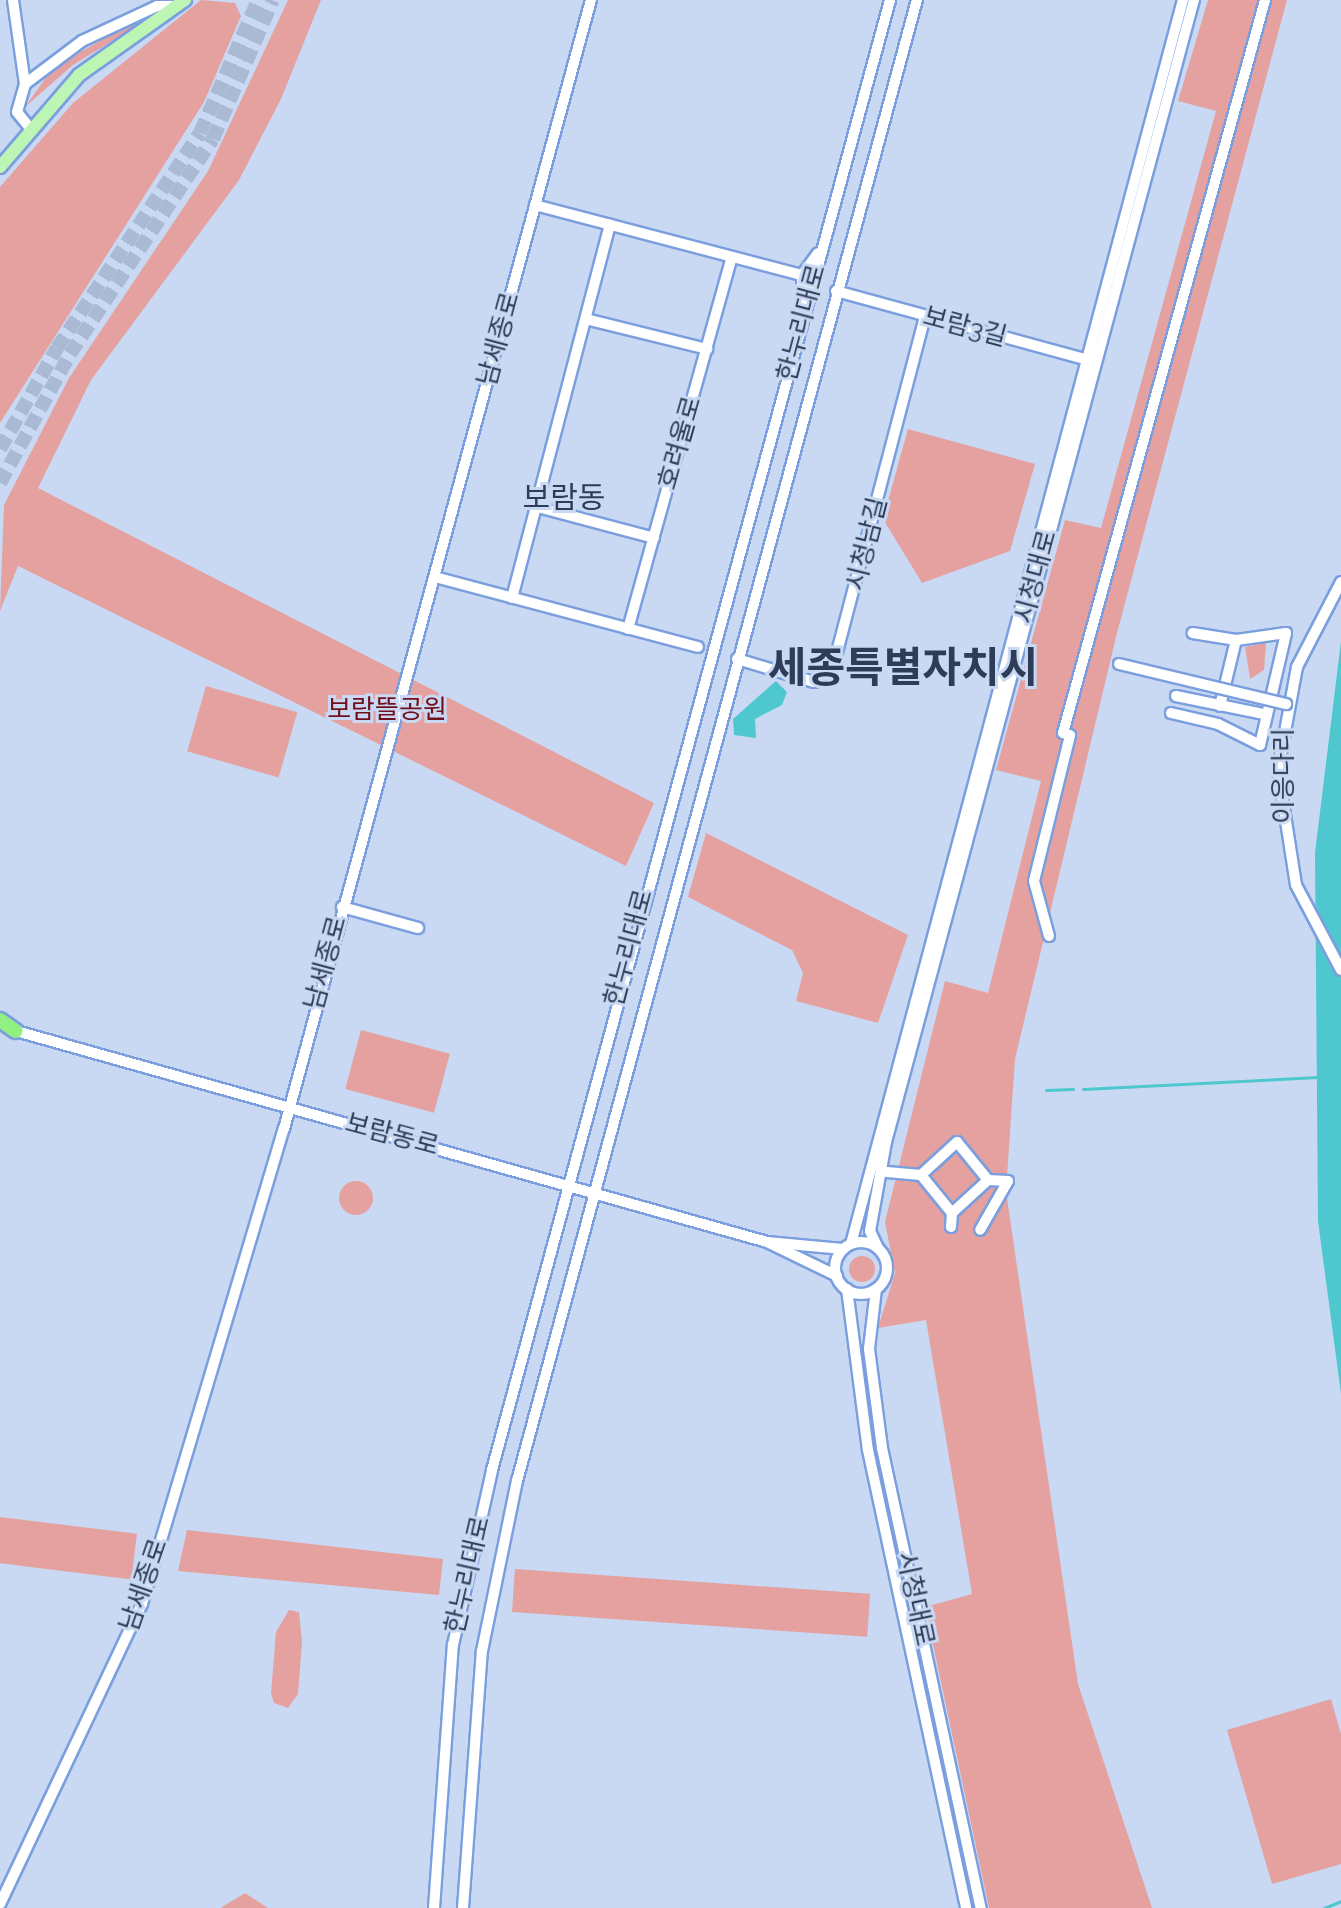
<!DOCTYPE html>
<html>
<head>
<meta charset="utf-8">
<style>
	body { margin:0 }
	#map { position:relative; width:1341px; height:1908px; overflow:hidden; background:#c9d9f3; font-family:Raleway,"Noto Sans KR",sans-serif }
	div>[style] { position:absolute }
	[style*='--x'] { left:calc(var(--x)*1px); top:calc(var(--y)*1px); width:calc(var(--w)*1px); rotate:calc(var(--a)*1deg) }
	.green>* { inset:0; background:#e5a19f; transform-origin:0 0 }
	.round { border-radius:50% }
	.water>* { inset:0; background:#4fc7ce }
	.stream>* { height:3px; margin:-1.5px; padding:0 1.5px; transform-origin:1.5px; border-radius:1.5px; background:#4fc7ce }
	.highway-tunnel>* { height:14px; margin-top:-7px; transform-origin:0; background:repeating-linear-gradient(90deg,#aabad4 0 14px,transparent 0 21px) }
	.roads { filter:drop-shadow(2px 0 #7b9fde) drop-shadow(-2px 0 #7b9fde) drop-shadow(0 2px #7b9fde) drop-shadow(0 -2px #7b9fde) }
	.minor>* { height:10px; margin:-5px; padding:0 5px; transform-origin:5px; border-radius:5px; background:#fff }
	.minor>.ring { margin:-5px; padding:0; box-sizing:content-box; background:none; border:10px solid #fff; border-radius:50% }
	.major>* { height:12px; margin:-6px; padding:0 6px; transform-origin:6px; border-radius:6px; background:#bdf6b4 }
	.highway>* { height:14px; margin:-7px; padding:0 7px; transform-origin:7px; border-radius:7px; background:#91f082 }
	.bridges { filter:drop-shadow(2px 0 #7b9fde) drop-shadow(-2px 0 #7b9fde) drop-shadow(0 2px #7b9fde) drop-shadow(0 -2px #7b9fde) }
	.minor-bridge>* { height:10px; margin:-5px; padding:0 5px; transform-origin:5px; border-radius:5px; background:#fff }
	span { translate:-50% -50%; white-space:nowrap; text-align:center; line-height:1.15; -webkit-text-stroke:6px #c9d9f3; paint-order:stroke }
	.street-label { font-size:26px; color:#2d3d57 }
	.park-label { font-size:26px; color:#710f1b }
	.quarter-label { font-size:30px; color:#2d3d57 }
	.town-label { font-size:42px; color:#2d3d57; font-weight:700 }
</style>
</head>
<body>
<div id="map">
	<div class="green">
		<i style="clip-path:polygon(201px 0,235px 3px,241px 16px,204px 102px,0 423px,0 187px,73px 103px)"></i>
		<i style="clip-path:polygon(288px 0,321px 0,281px 99px,239px 180px,91px 380px,38px 488px,654px 803px,626px 866px,18px 566px,0 611px,4px 505px,69px 378px,208px 171px)"></i>
		<i style="clip-path:polygon(1208px 0,1287px 0,1117px 633px,1015px 1059px,1006px 1191px,1078px 1684px,1152px 1908px,989px 1908px,925px 1607px,972px 1594px,926px 1320px,878px 1328px,895px 1273px,885px 1222px,945px 981px,988px 993px,1041px 781px,996px 770px,1065px 520px,1101px 528px,1216px 111px,1178px 101px)"></i>
		<i style="clip-path:polygon(140px 17px,143px 22px,73px 65px,25px 107px,52px 69px)"></i>
		<i style="clip-path:polygon(908px 429px,1035px 464px,1010px 551px,922px 583px,883px 519px)"></i>
		<i style="clip-path:polygon(1266px 643px,1264px 670px,1250px 679px,1245px 647px)"></i>
		<i style="left:206px;top:686px;width:95px;height:68px;rotate:16deg"></i>
		<i style="clip-path:polygon(706px 833px,908px 935px,878px 1023px,796px 1001px,803px 973px,792px 950px,688px 897px)"></i>
		<i style="left:361px;top:1030px;width:92px;height:61px;rotate:15deg"></i>
		<i class="round" style="left:339px;top:1181px;width:34px;height:34px"></i>
		<i class="round" style="left:849px;top:1256px;width:26px;height:26px"></i>
		<i style="left:0;top:1517px;width:138px;height:46px;rotate:7deg"></i>
		<i style="clip-path:polygon(187px 1530px,443px 1559px,439px 1595px,178px 1571px)"></i>
		<i style="left:515px;top:1569px;width:356px;height:43px;rotate:4deg"></i>
		<i style="clip-path:polygon(289px 1610px,299px 1612px,302px 1642px,298px 1694px,288px 1708px,274px 1703px,271px 1693px,276px 1632px)"></i>
		<i style="clip-path:polygon(1331px 1699px,1341px 1734px,1341px 1864px,1272px 1884px,1227px 1730px)"></i>
		<i style="clip-path:polygon(245px 1893px,268px 1908px,221px 1908px,222px 1907px)"></i>
	</div>
	<div class="water">
		<i style="clip-path:polygon(1341px 641px,1341px 1394px,1318px 1221px,1315px 853px)"></i>
		<i style="clip-path:polygon(776px 681px,787px 692px,782px 705px,755px 719px,756px 738px,734px 735px,733px 719px)"></i>
	</div>
	<div class="stream">
		<i style="--x:1083;--y:1089;--w:240;--a:-2.9"></i>
		<i style="--x:1046;--y:1090;--w:27;--a:-2"></i>
		<i style="--x:1324;--y:1908;--w:18;--a:-22"></i>
	</div>
	<div class="highway-tunnel">
		<i style="--x:0;--y:449;--w:116;--a:-60.6"></i>
		<i style="--x:57;--y:348;--w:258;--a:-56.4"></i>
		<i style="--x:200;--y:133;--w:145;--a:-66.4"></i>
		<i style="--x:0;--y:483;--w:147;--a:-61.5"></i>
		<i style="--x:70;--y:354;--w:258;--a:-56.4"></i>
		<i style="--x:213;--y:139;--w:151;--a:-66.7"></i>
	</div>
	<div class="roads">
		<div class="minor">
			<i style="--x:13;--y:0;--w:85;--a:81.9"></i>
			<i style="--x:25;--y:84;--w:29;--a:106"></i>
			<i style="--x:17;--y:112;--w:21;--a:51"></i>
			<i style="--x:25;--y:84;--w:71;--a:-37"></i>
			<i style="--x:82;--y:41;--w:83;--a:-25"></i>
			<i style="--x:157;--y:6;--w:20;--a:0"></i>
			<i style="--x:535;--y:205;--w:276;--a:14.7"></i>
			<i style="--x:836;--y:291;--w:261;--a:15.3"></i>
			<i style="--x:803;--y:308;--w:33;--a:-92"></i>
			<i style="--x:802;--y:275;--w:27;--a:-54"></i>
			<i style="--x:586;--y:319;--w:125;--a:13.9"></i>
			<i style="--x:534;--y:506;--w:124;--a:14.9"></i>
			<i style="--x:435;--y:577;--w:272;--a:14.9"></i>
			<i style="--x:1341;--y:582;--w:96;--a:117.4"></i>
			<i style="--x:1297;--y:667;--w:105;--a:100.5"></i>
			<i style="--x:1278;--y:770;--w:116;--a:81.1"></i>
			<i style="--x:1296;--y:885;--w:96;--a:62.1"></i>
			<i style="--x:512;--y:598;--w:386;--a:-75.3"></i>
			<i style="--x:628;--y:629;--w:386;--a:-74.4"></i>
			<i style="--x:737;--y:659;--w:80;--a:16.6"></i>
			<i style="--x:814;--y:682;--w:18;--a:-22"></i>
			<i style="--x:831;--y:675;--w:371;--a:-75.3"></i>
			<i style="--x:1176;--y:696;--w:90;--a:11.6"></i>
			<i style="--x:1220;--y:706;--w:68;--a:-76.4"></i>
			<i style="--x:1171;--y:713;--w:48;--a:13.2"></i>
			<i style="--x:1218;--y:724;--w:47;--a:26.6"></i>
			<i style="--x:1260;--y:745;--w:115;--a:-76.9"></i>
			<i style="--x:1286;--y:633;--w:50;--a:172"></i>
			<i style="--x:1236;--y:640;--w:44;--a:-170.8"></i>
			<i style="--x:342;--y:907;--w:79;--a:15.4"></i>
			<i style="--x:1049;--y:936;--w:57;--a:-105.3"></i>
			<i style="--x:1034;--y:881;--w:150;--a:-76.1"></i>
			<i style="--x:1070;--y:735;--w:7;--a:-164"></i>
			<i style="--x:1063;--y:733;--w:760;--a:-74.59"></i>
			<i style="--x:16;--y:1031;--w:780;--a:15.69"></i>
			<i style="--x:767;--y:1242;--w:78;--a:25.9"></i>
			<i style="--x:887;--y:1172;--w:34;--a:5"></i>
			<i style="--x:921;--y:1175;--w:49;--a:50.8"></i>
			<i style="--x:952;--y:1213;--w:49;--a:-42.5"></i>
			<i style="--x:988;--y:1180;--w:20;--a:3"></i>
			<i style="--x:1008;--y:1181;--w:56;--a:119.7"></i>
			<i style="--x:921;--y:1175;--w:49;--a:-42.5"></i>
			<i style="--x:957;--y:1142;--w:49;--a:50.8"></i>
			<i style="--x:951;--y:1227;--w:14;--a:-86"></i>
			<i style="--x:767;--y:1242;--w:76;--a:5.3"></i>
			<i class="ring" style="left:835px;top:1242px;width:42px;height:42px"></i>
			<i style="--x:851;--y:1244;--w:1288;--a:-75.06"></i>
			<i style="--x:878;--y:1248;--w:19;--a:-115"></i>
			<i style="--x:870;--y:1231;--w:90;--a:-79.8"></i>
			<i style="--x:886;--y:1142;--w:1183;--a:-74.91"></i>
			<i style="--x:847;--y:1289;--w:162;--a:82.6"></i>
			<i style="--x:868;--y:1450;--w:468;--a:77.9"></i>
			<i style="--x:876;--y:1289;--w:60;--a:96.7"></i>
			<i style="--x:869;--y:1349;--w:100;--a:82.5"></i>
			<i style="--x:882;--y:1448;--w:471;--a:77.9"></i>
			<i style="--x:0;--y:1904;--w:332;--a:-64.7"></i>
			<i style="--x:142;--y:1604;--w:496;--a:-73.4"></i>
			<i style="--x:284;--y:1129;--w:1170;--a:-74.79"></i>
			<i style="--x:434;--y:1908;--w:264;--a:-85.9"></i>
			<i style="--x:453;--y:1645;--w:179;--a:-77.4"></i>
			<i style="--x:492;--y:1470;--w:1523;--a:-74.85"></i>
			<i style="--x:463;--y:1908;--w:258;--a:-85.8"></i>
			<i style="--x:482;--y:1651;--w:174;--a:-78.4"></i>
			<i style="--x:517;--y:1481;--w:1534;--a:-74.89"></i>
		</div>
		<div class="major">
			<i style="--x:0;--y:167;--w:121;--a:-49.3"></i>
			<i style="--x:79;--y:75;--w:130;--a:-35.3"></i>
		</div>
		<div class="highway">
			<i style="--x:0;--y:1020;--w:19;--a:35"></i>
		</div>
	</div>
	<div class="bridges">
		<div class="minor-bridge">
			<i style="--x:1119;--y:664;--w:172;--a:13.5"></i>
		</div>
	</div>
	<div class="street-label">
		<span style="left:802px;top:323px;rotate:-75deg">한누리대로</span>
		<span style="left:965px;top:327px;rotate:15deg">보람3길</span>
		<span style="left:499px;top:339px;rotate:-75deg">남세종로</span>
		<span style="left:680px;top:443px;rotate:-74deg">호려울로</span>
		<span style="left:867px;top:544px;rotate:-76deg">시청남길</span>
		<span style="left:1036px;top:577px;rotate:-75deg">시청대로</span>
		<span style="left:1284px;top:776px;rotate:-90deg">이응다리</span>
		<span style="left:629px;top:948px;rotate:-75deg">한누리대로</span>
		<span style="left:326px;top:963px;rotate:-75deg">남세종로</span>
		<span style="left:392px;top:1135px;rotate:15deg">보람동로</span>
		<span style="left:468px;top:1575px;rotate:-77deg">한누리대로</span>
		<span style="left:144px;top:1585px;rotate:-71deg">남세종로</span>
		<span style="left:915px;top:1599px;rotate:78deg">시청대로</span>
	</div>
	<div class="park-label">
		<span style="left:387px;top:710px">보람뜰공원</span>
	</div>
	<div class="quarter-label">
		<span style="left:564px;top:498px">보람동</span>
	</div>
	<div class="town-label">
		<span style="left:903px;top:668px">세종특별자치시</span>
	</div>
</div>
</body>
</html>
